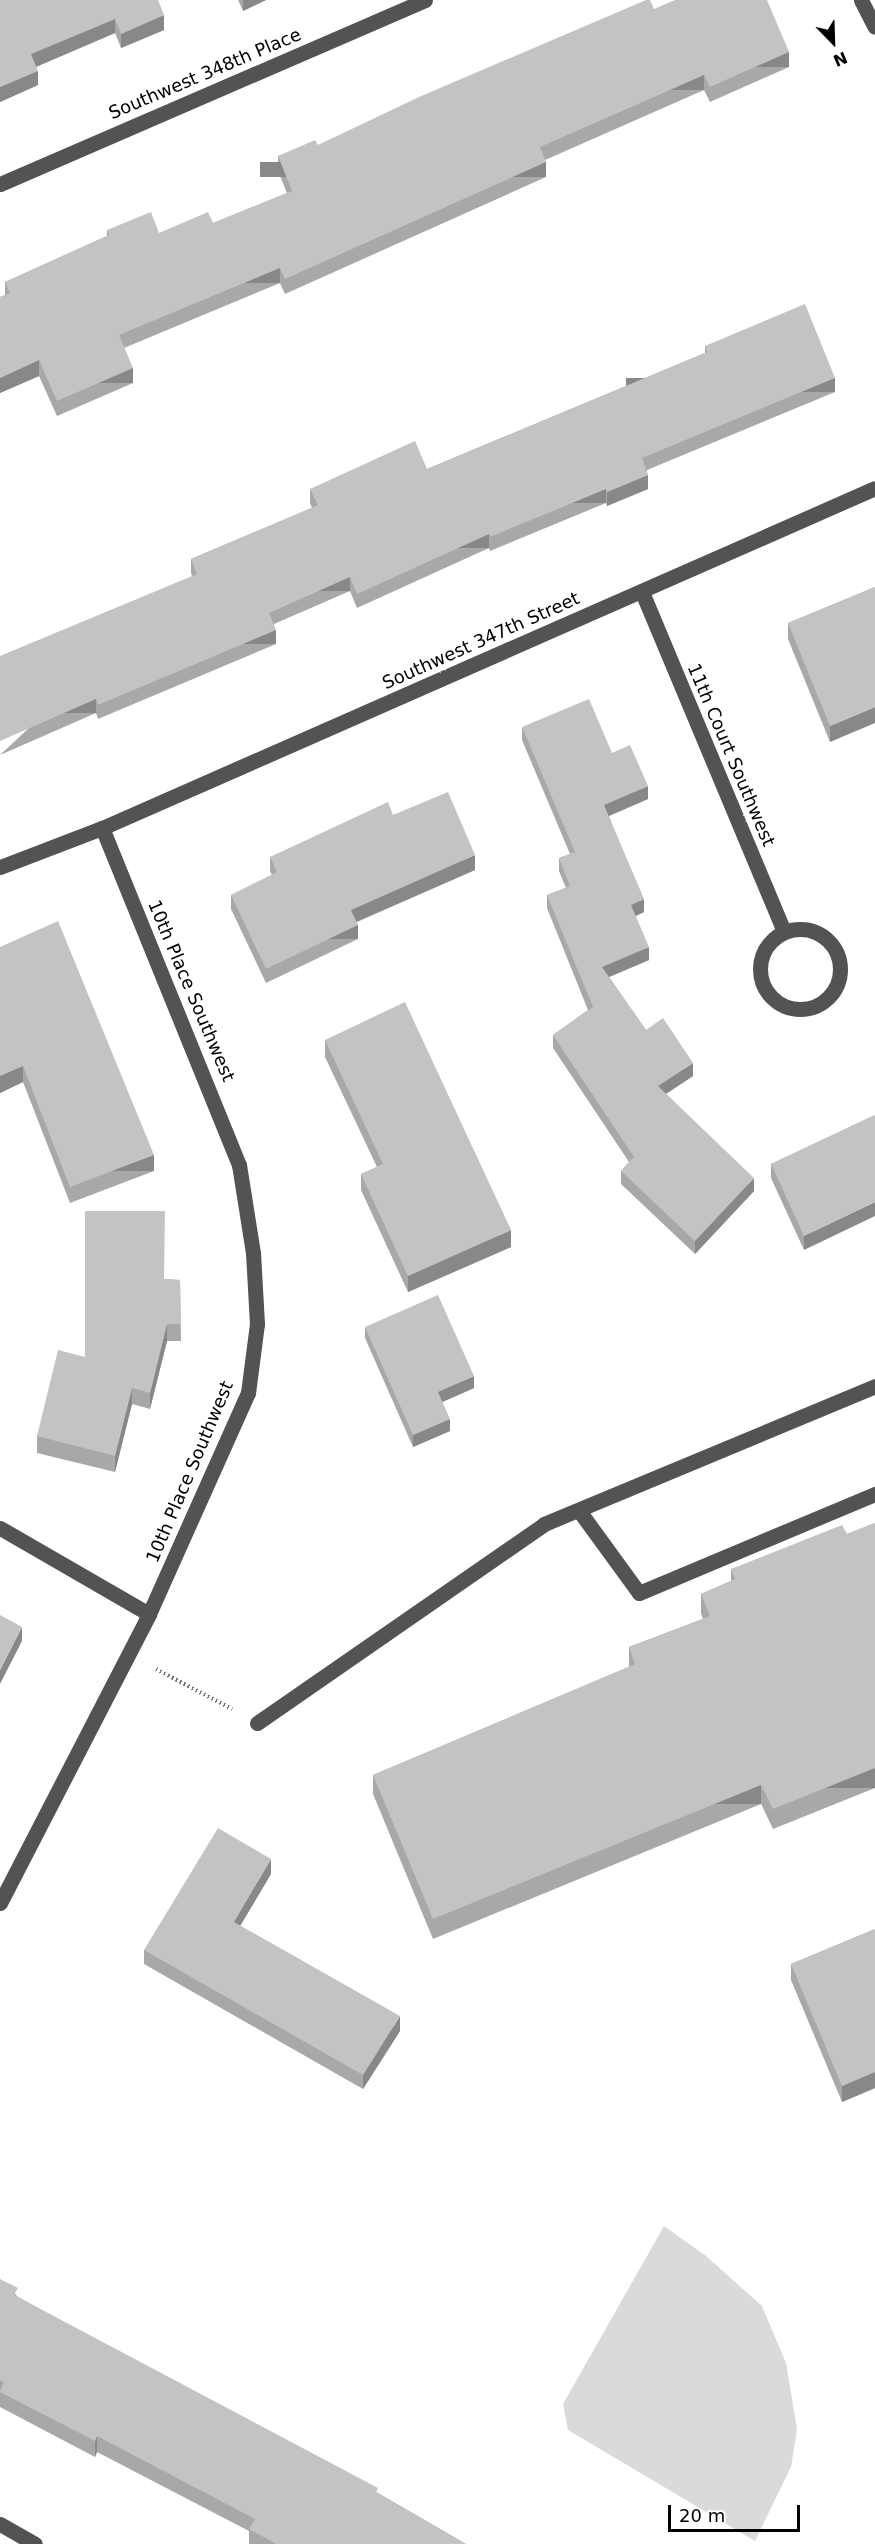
<!DOCTYPE html>
<html>
<head>
<meta charset="utf-8">
<style>
	body { margin:0 }
	#map { position:relative; width:875px; height:2544px; overflow:hidden; background:#fff; font-family:"DejaVu Sans",sans-serif }
	div>[style] { position:absolute }
	[style*='--x'] { left:calc(var(--x)*1px); top:calc(var(--y)*1px); width:calc(var(--w)*1px); rotate:calc(var(--a)*1deg) }
	.green>* { inset:0; background:#dadada }
	.path>* { height:4px; margin-top:-2px; transform-origin:0; background:repeating-linear-gradient(90deg,#757575 0 1.5px,transparent 0 4.5px) }
	.minor>* { height:15px; margin:-7.5px; padding:0 7.5px; transform-origin:7.5px; border-radius:7.5px; background:#535353 }
	.minor>.ring { margin:-7.5px; padding:0; box-sizing:content-box; background:none; border:15px solid #535353; border-radius:50% }
	.wall>* { inset:0; background:#a8a8a8 }
	.shaded-wall>* { inset:0; background:#888; transform-origin:0 0 }
	.building>* { inset:0; background:#c3c3c3 }
	span { translate:-50% -50%; white-space:nowrap; text-align:center; line-height:1.15; -webkit-text-stroke:5px #fff; paint-order:stroke }
	.street-label { font-size:18px; color:#000 }
	.north { position:absolute; left:803px; top:12px; width:60px; height:60px; -webkit-text-stroke:4px #fff; paint-order:stroke; rotate:157deg; font-size:16px; font-weight:700; line-height:24px; text-align:center; color:#000 }
	.north::after { content:''; display:block; margin:auto; width:21px; height:27px; background:#000; clip-path:polygon(50% 0,100% 100%,50% 72%,0 100%) }
	.scale { position:absolute; left:668px; top:2505px; width:132px; height:27px; box-sizing:border-box; border:3px solid #000; border-top:0; padding-left:8px; font-size:18px; line-height:21px; white-space:nowrap; color:#000; -webkit-text-stroke:4px #fff; paint-order:stroke }
</style>
</head>
<body>
<div id="map">
	<div class="green">
		<i style="clip-path:polygon(664px 2226px,706px 2256px,762px 2306px,786px 2363px,797px 2429px,791px 2467px,755px 2541px,568px 2430px,563px 2404px)"></i>
	</div>
	<div class="path">
		<i style="--x:156;--y:1669;--w:86;--a:27.8"></i>
	</div>
	<div class="minor">
		<i style="--x:861;--y:0;--w:30;--a:63"></i>
		<i style="--x:0;--y:184;--w:463;--a:-23.4"></i>
		<i style="--x:642;--y:592;--w:368;--a:67.3"></i>
		<i style="--x:0;--y:867;--w:109;--a:-20.9"></i>
		<i style="--x:102;--y:828;--w:844;--a:-23.74"></i>
		<i class="ring" style="left:760px;top:929px;width:65px;height:65px"></i>
		<i style="--x:580;--y:1512;--w:100;--a:53.9"></i>
		<i style="--x:639;--y:1593;--w:256;--a:-22.8"></i>
		<i style="--x:0;--y:1528;--w:172;--a:30"></i>
		<i style="--x:257;--y:1723;--w:349;--a:-34.7"></i>
		<i style="--x:544;--y:1524;--w:359;--a:-22.6"></i>
		<i style="--x:0;--y:1903;--w:325;--a:-62.7"></i>
		<i style="--x:149;--y:1614;--w:242;--a:-65.9"></i>
		<i style="--x:248;--y:1393;--w:70;--a:-82.6"></i>
		<i style="--x:257;--y:1324;--w:71;--a:-93.2"></i>
		<i style="--x:253;--y:1253;--w:89;--a:-99"></i>
		<i style="--x:239;--y:1165;--w:364;--a:-112.1"></i>
		<i style="--x:0;--y:2524;--w:40;--a:29.7"></i>
	</div>
	<div class="wall">
		<i style="clip-path:polygon(0 0,158px 0,164px 30px,121px 48px,115px 33px,36px 67px,38px 85px,0 102px)"></i>
		<i style="clip-path:polygon(238px 0,266px 0,243px 11px)"></i>
		<i style="clip-path:polygon(654px 9px,789px 67px,710px 102px,704px 90px,545px 160px,546px 177px,285px 294px,280px 283px,124px 348px,133px 383px,57px 416px,39px 376px,0 393px,0 297px,5px 295px,5px 282px,107px 236px,107px 230px,159px 233px,213px 223px,287px 193px,278px 171px,278px 156px,318px 145px)"></i>
		<i style="clip-path:polygon(705px 346px,835px 392px,647px 470px,648px 489px,607px 506px,606px 503px,490px 551px,489px 548px,357px 608px,350px 591px,274px 624px,276px 644px,98px 719px,96px 713px,0 755px,192px 576px,191px 573px,191px 559px,312px 508px,310px 503px,310px 489px,427px 469px,705px 353px)"></i>
		<i style="clip-path:polygon(875px 587px,830px 742px,788px 639px,788px 623px)"></i>
		<i style="clip-path:polygon(522px 727px,612px 753px,648px 799px,609px 816px,644px 912px,636px 916px,649px 960px,609px 977px,646px 1030px,693px 1076px,666px 1094px,754px 1191px,695px 1254px,621px 1184px,621px 1171px,629px 1162px,553px 1048px,553px 1035px,588px 1010px,547px 908px,547px 895px,566px 888px,559px 871px,559px 858px,570px 854px,522px 740px)"></i>
		<i style="clip-path:polygon(393px 815px,475px 870px,357px 922px,358px 939px,266px 983px,231px 909px,231px 895px,272px 875px,270px 871px,270px 857px)"></i>
		<i style="clip-path:polygon(0 947px,154px 1171px,70px 1203px,23px 1082px,0 1093px)"></i>
		<i style="clip-path:polygon(325px 1040px,511px 1247px,408px 1292px,361px 1190px,361px 1174px,377px 1167px,325px 1057px)"></i>
		<i style="clip-path:polygon(875px 1115px,804px 1250px,771px 1178px,771px 1164px)"></i>
		<i style="clip-path:polygon(164px 1279px,180px 1280px,181px 1341px,167px 1341px,150px 1409px,132px 1404px,115px 1472px,37px 1453px,37px 1436px,85px 1357px)"></i>
		<i style="clip-path:polygon(365px 1327px,474px 1388px,442px 1402px,450px 1431px,413px 1447px,365px 1338px)"></i>
		<i style="clip-path:polygon(875px 1523px,875px 1788px,773px 1829px,761px 1804px,433px 1939px,373px 1794px,373px 1775px,629px 1667px,629px 1647px,703px 1619px,701px 1613px,701px 1594px,731px 1581px,731px 1569px,847px 1534px)"></i>
		<i style="clip-path:polygon(271px 1874px,240px 1926px,400px 2031px,363px 2089px,144px 1964px,144px 1950px)"></i>
		<i style="clip-path:polygon(875px 1929px,875px 2088px,842px 2102px,791px 1980px,791px 1964px)"></i>
		<i style="clip-path:polygon(0 2279px,18px 2297px,378px 2493px,466px 2544px,249px 2544px,249px 2531px,97px 2452px,95px 2457px,0 2407px)"></i>
	</div>
	<div class="shaded-wall">
		<i style="clip-path:polygon(243px 0,266px 0,243px 11px)"></i>
		<i style="clip-path:polygon(164px 15px,164px 30px,121px 48px,121px 34px)"></i>
		<i style="clip-path:polygon(115px 19px,115px 33px,31px 69px,31px 54px)"></i>
		<i style="left:789px;top:52px;width:15px;height:86px;rotate:90deg"></i>
		<i style="clip-path:polygon(38px 71px,38px 85px,0 102px,0 87px)"></i>
		<i style="left:704px;top:75px;width:15px;height:179px;rotate:90deg"></i>
		<i style="left:546px;top:162px;width:15px;height:286px;rotate:90deg"></i>
		<i style="left:280px;top:268px;width:15px;height:174px;rotate:90deg"></i>
		<i style="clip-path:polygon(39px 360px,39px 376px,0 393px,0 378px)"></i>
		<i style="left:133px;top:368px;width:15px;height:83px;rotate:90deg"></i>
		<i style="left:835px;top:378px;width:14px;height:209px;rotate:90deg"></i>
		<i style="clip-path:polygon(648px 475px,648px 489px,607px 506px,607px 492px)"></i>
		<i style="left:606px;top:489px;width:14px;height:126px;rotate:90deg"></i>
		<i style="left:489px;top:534px;width:14px;height:145px;rotate:90deg"></i>
		<i style="left:350px;top:577px;width:14px;height:89px;rotate:90deg"></i>
		<i style="left:276px;top:630px;width:14px;height:193px;rotate:90deg"></i>
		<i style="left:96px;top:699px;width:14px;height:105px;rotate:90deg"></i>
		<i style="clip-path:polygon(875px 707px,875px 723px,830px 742px,830px 726px)"></i>
		<i style="clip-path:polygon(648px 786px,648px 799px,604px 818px,604px 805px)"></i>
		<i style="clip-path:polygon(475px 855px,475px 870px,351px 924px,351px 910px)"></i>
		<i style="clip-path:polygon(644px 899px,644px 912px,631px 918px,631px 905px)"></i>
		<i style="left:358px;top:925px;width:14px;height:102px;rotate:90deg"></i>
		<i style="clip-path:polygon(649px 947px,649px 960px,602px 980px,602px 967px)"></i>
		<i style="clip-path:polygon(693px 1063px,693px 1076px,658px 1099px,658px 1086px)"></i>
		<i style="clip-path:polygon(23px 1066px,23px 1082px,0 1093px,0 1076px)"></i>
		<i style="left:154px;top:1155px;width:16px;height:90px;rotate:90deg"></i>
		<i style="clip-path:polygon(754px 1178px,754px 1191px,695px 1254px,695px 1241px)"></i>
		<i style="clip-path:polygon(875px 1202px,875px 1216px,804px 1250px,804px 1236px)"></i>
		<i style="clip-path:polygon(511px 1230px,511px 1247px,408px 1292px,408px 1276px)"></i>
		<i style="clip-path:polygon(167px 1324px,167px 1341px,150px 1409px,150px 1393px)"></i>
		<i style="clip-path:polygon(474px 1376px,474px 1388px,438px 1404px,438px 1392px)"></i>
		<i style="clip-path:polygon(132px 1388px,132px 1404px,115px 1472px,115px 1456px)"></i>
		<i style="clip-path:polygon(450px 1419px,450px 1431px,413px 1447px,413px 1435px)"></i>
		<i style="clip-path:polygon(22px 1627px,22px 1641px,0 1684px,0 1670px)"></i>
		<i style="left:875px;top:1768px;width:20px;height:110px;rotate:90deg"></i>
		<i style="left:761px;top:1785px;width:19px;height:354px;rotate:90deg"></i>
		<i style="clip-path:polygon(271px 1859px,271px 1874px,234px 1936px,234px 1922px)"></i>
		<i style="clip-path:polygon(400px 2016px,400px 2031px,363px 2089px,363px 2075px)"></i>
		<i style="clip-path:polygon(875px 2072px,875px 2088px,842px 2102px,842px 2086px)"></i>
		<i style="clip-path:polygon(97px 2436px,97px 2452px,95px 2457px,95px 2441px)"></i>
	</div>
	<div class="building">
		<i style="clip-path:polygon(0 0,158px 0,164px 15px,121px 34px,115px 19px,31px 54px,38px 71px,0 87px)"></i>
		<i style="clip-path:polygon(646px 0,650px 0,654px 9px,675px 0,767px 0,789px 52px,710px 87px,704px 75px,540px 147px,546px 162px,285px 279px,280px 268px,119px 335px,133px 368px,57px 401px,39px 360px,0 378px,0 297px,10px 293px,5px 282px,109px 235px,107px 230px,151px 212px,159px 233px,208px 212px,213px 223px,292px 191px,278px 156px,315px 140px,318px 145px,419px 97px)"></i>
		<i style="clip-path:polygon(805px 304px,835px 378px,642px 458px,648px 475px,607px 492px,606px 489px,490px 537px,489px 534px,357px 594px,350px 577px,269px 613px,276px 630px,98px 705px,96px 699px,0 741px,0 656px,197px 574px,191px 559px,318px 505px,310px 489px,415px 441px,427px 469px,707px 352px,705px 346px)"></i>
		<i style="clip-path:polygon(875px 587px,875px 707px,830px 726px,788px 623px)"></i>
		<i style="clip-path:polygon(589px 699px,612px 753px,630px 745px,648px 786px,604px 805px,644px 899px,631px 905px,649px 947px,602px 967px,646px 1030px,663px 1018px,693px 1063px,658px 1086px,754px 1178px,695px 1241px,621px 1171px,634px 1157px,553px 1035px,593px 1007px,547px 895px,570px 886px,559px 858px,575px 852px,522px 727px)"></i>
		<i style="clip-path:polygon(448px 792px,475px 855px,351px 910px,358px 925px,266px 969px,231px 895px,277px 872px,270px 857px,388px 802px,393px 815px)"></i>
		<i style="clip-path:polygon(58px 921px,154px 1155px,70px 1187px,23px 1066px,0 1076px,0 947px)"></i>
		<i style="clip-path:polygon(405px 1002px,511px 1230px,408px 1276px,361px 1174px,383px 1164px,325px 1040px)"></i>
		<i style="clip-path:polygon(875px 1115px,875px 1202px,804px 1236px,771px 1164px)"></i>
		<i style="clip-path:polygon(85px 1211px,165px 1211px,164px 1279px,180px 1280px,181px 1324px,167px 1324px,150px 1393px,132px 1388px,115px 1456px,37px 1436px,58px 1350px,85px 1357px)"></i>
		<i style="clip-path:polygon(438px 1295px,474px 1376px,438px 1392px,450px 1419px,413px 1435px,365px 1327px)"></i>
		<i style="clip-path:polygon(875px 1523px,875px 1768px,773px 1809px,761px 1785px,433px 1919px,373px 1775px,635px 1664px,629px 1647px,710px 1616px,701px 1594px,735px 1579px,731px 1569px,842px 1525px,847px 1534px)"></i>
		<i style="clip-path:polygon(0 1615px,22px 1627px,0 1670px)"></i>
		<i style="clip-path:polygon(218px 1828px,271px 1859px,234px 1922px,400px 2016px,363px 2075px,144px 1950px)"></i>
		<i style="clip-path:polygon(875px 1929px,875px 2072px,842px 2086px,791px 1964px)"></i>
		<i style="clip-path:polygon(0 2279px,18px 2288px,14px 2295px,378px 2488px,376px 2492px,466px 2544px,276px 2544px,249px 2529px,255px 2519px,97px 2436px,95px 2441px,0 2392px,4px 2382px,0 2380px)"></i>
	</div>
	<div class="street-label">
		<span style="left:205px;top:74px;rotate:-23deg">Southwest 348th Place</span>
		<span style="left:481px;top:641px;rotate:-24deg">Southwest 347th Street</span>
		<span style="left:731px;top:755px;rotate:67deg">11th Court Southwest</span>
		<span style="left:191px;top:991px;rotate:67deg">10th Place Southwest</span>
		<span style="left:190px;top:1472px;rotate:-67deg">10th Place Southwest</span>
	</div>
	<div class="north">N</div>
	<div class="scale">20 m</div>
</div>
</body>
</html>
